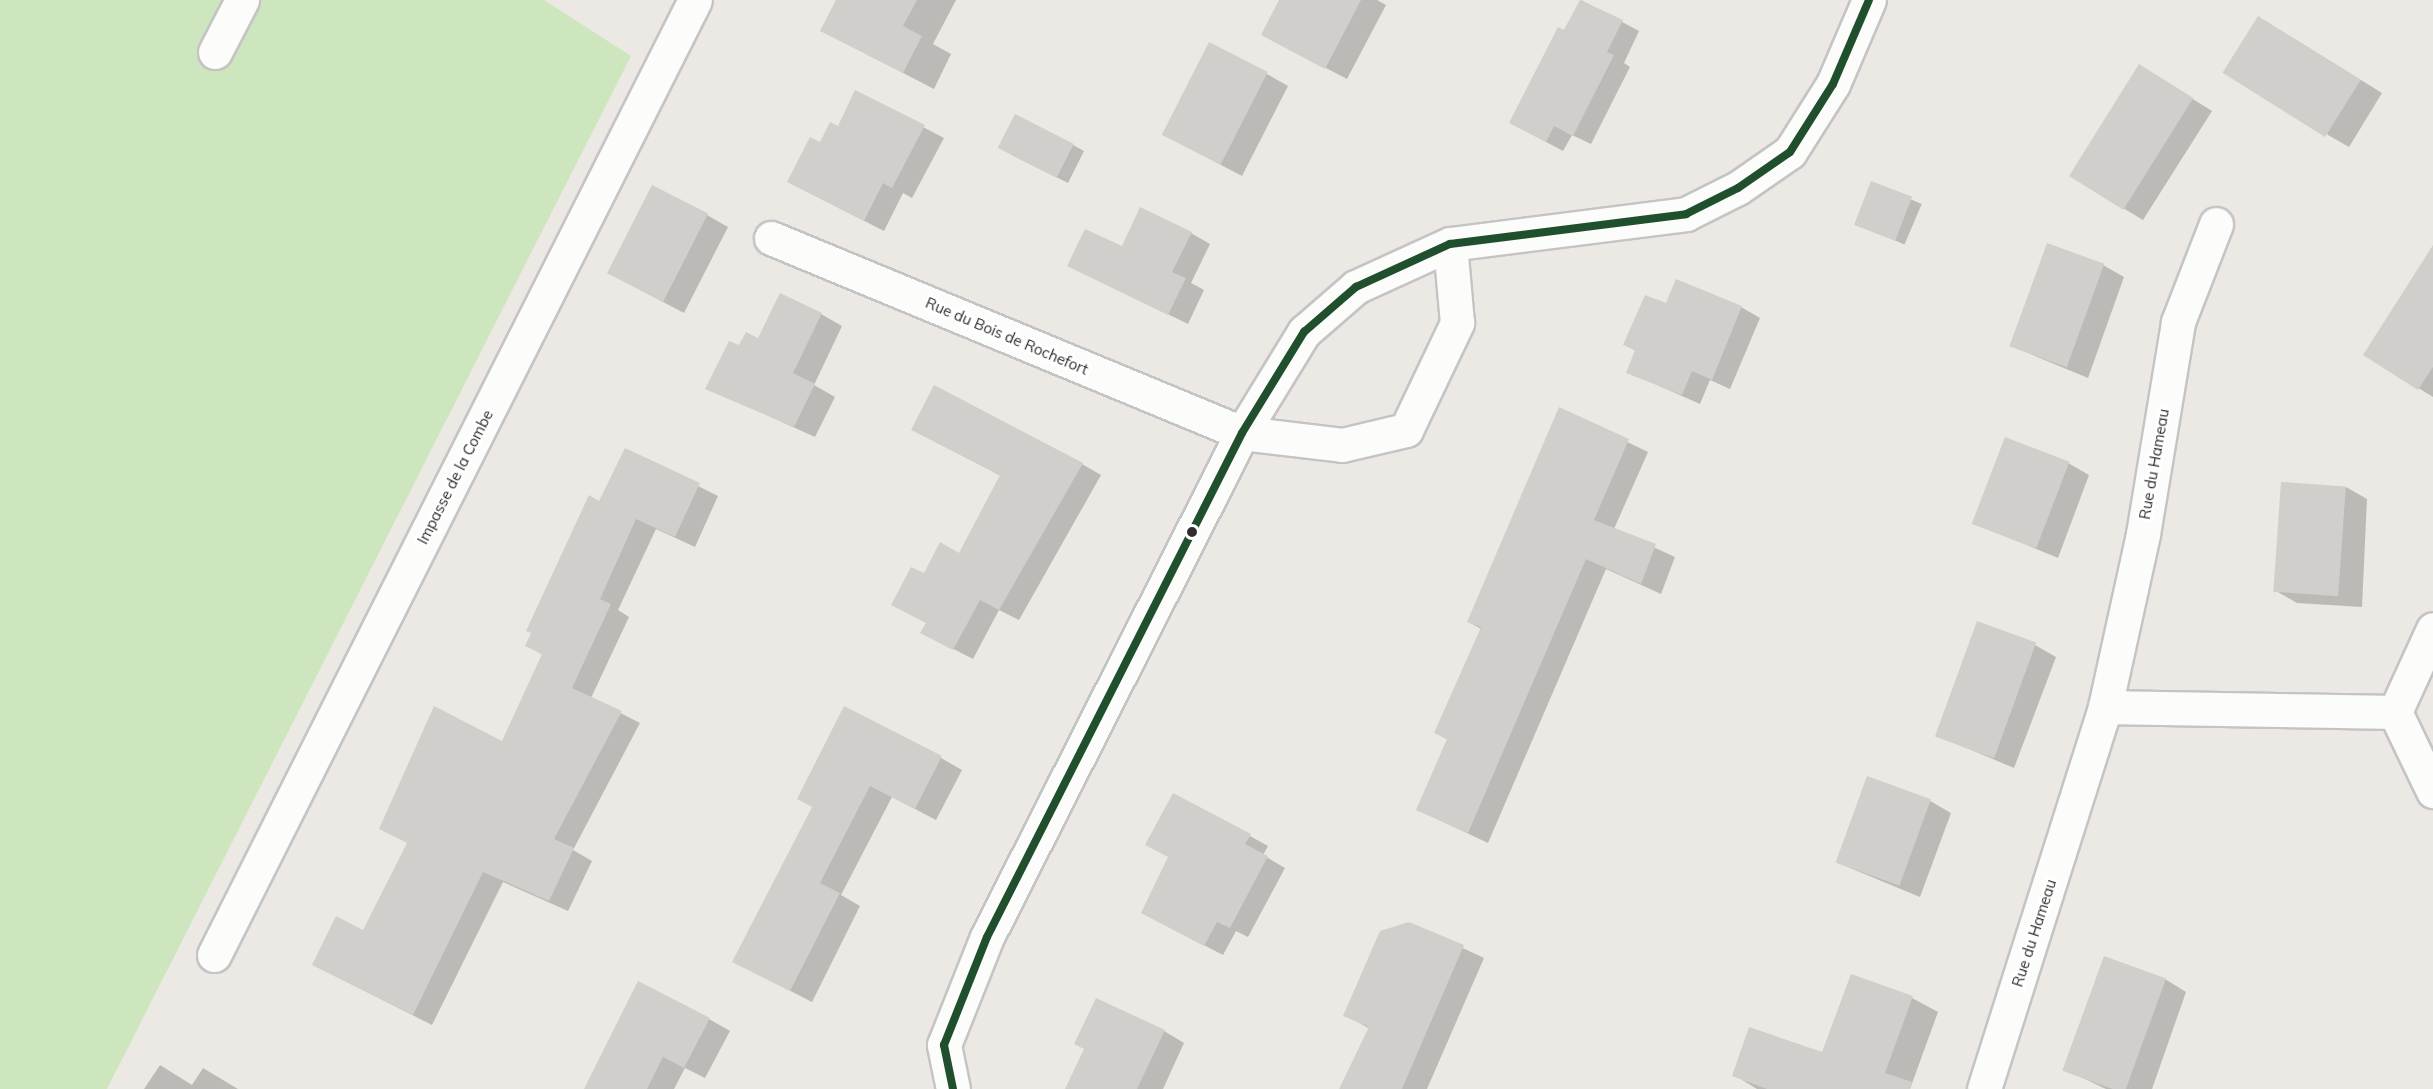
<!DOCTYPE html>
<html>
<head>
<meta charset="utf-8">
<style>
	body { margin:0 }
	#map { position:relative; width:2433px; height:1089px; overflow:hidden; background:#ece8e4; font-family:Mulish,sans-serif }
	div>[style] { position:absolute }
	[style*='--x'] { left:calc(var(--x)*1px); top:calc(var(--y)*1px); width:calc(var(--w)*1px); rotate:calc(var(--a)*1deg) }
	.green>* { inset:0; background:#cee6be }
	.shadow>* { inset:0; background:#0003; transform-origin:0 0 }
	.building>* { inset:0; background:#d1cecb; transform-origin:0 0 }
	.roads { filter:drop-shadow(2px 0 #c5c4c5) drop-shadow(-2px 0 #c5c4c5) drop-shadow(0 2px #c5c4c5) drop-shadow(0 -2px #c5c4c5) }
	.minor>* { height:33px; margin:-16.5px; padding:0 16.5px; transform-origin:16.5px; border-radius:16.5px; background:#fcfcfb }
	.bus-1>* { height:8px; margin:-4px; padding:0 4px; transform-origin:4px; border-radius:4px; background:#204f2d }
	.dots>* { width:16px; height:16px; translate:-50% -50%; box-sizing:border-box; border:3px solid #fff; border-radius:50% }
	span { translate:-50% -50%; white-space:nowrap; text-align:center; line-height:1.15; -webkit-text-stroke:6px #fff; paint-order:stroke }
	.street-label { font-size:15px; color:#2e2e2e }
</style>
</head>
<body>
<div id="map">
	<div class="green">
		<i style="clip-path:polygon(0 0,544px 0,631px 56px,107px 1089px,0 1089px)"></i>
	</div>
	<div class="shadow">
		<i style="clip-path:polygon(838px 0,956px 0,933px 44px,951px 54px,934px 89px,822px 31px)"></i>
		<i style="clip-path:polygon(1281px 0,1377px 0,1386px 5px,1347px 79px,1284px 46px)"></i>
		<i style="clip-path:polygon(1581px 0,1639px 31px,1624px 63px,1630px 67px,1591px 144px,1572px 135px,1563px 151px,1511px 123px)"></i>
		<i style="clip-path:polygon(2280px 30px,2382px 93px,2349px 147px,2328px 135px)"></i>
		<i style="clip-path:polygon(1267px 74px,1288px 86px,1242px 176px,1185px 146px)"></i>
		<i style="clip-path:polygon(2159px 78px,2212px 111px,2143px 220px,2123px 208px)"></i>
		<i style="clip-path:polygon(856px 92px,944px 138px,912px 198px,903px 193px,884px 231px,808px 192px,820px 144px,838px 128px)"></i>
		<i style="clip-path:polygon(1073px 145px,1084px 151px,1068px 183px,1010px 154px)"></i>
		<i style="left:1872px;top:183px;width:54px;height:44px;rotate:23deg"></i>
		<i style="clip-path:polygon(707px 215px,728px 227px,684px 313px,629px 284px)"></i>
		<i style="clip-path:polygon(1191px 233px,1210px 244px,1191px 283px,1204px 290px,1188px 324px,1069px 266px)"></i>
		<i style="clip-path:polygon(2103px 265px,2124px 277px,2088px 378px,2011px 346px)"></i>
		<i style="clip-path:polygon(2433px 290px,2433px 397px,2365px 355px)"></i>
		<i style="clip-path:polygon(1667px 305px,1741px 307px,1760px 318px,1730px 389px,1710px 380px,1700px 404px,1628px 372px,1636px 351px,1625px 345px)"></i>
		<i style="clip-path:polygon(821px 314px,842px 326px,814px 385px,835px 397px,815px 437px,707px 388px,740px 347px)"></i>
		<i style="clip-path:polygon(1559px 409px,1648px 452px,1614px 529px,1675px 557px,1661px 594px,1606px 569px,1488px 843px,1418px 810px,1448px 740px,1436px 733px,1481px 629px,1469px 622px)"></i>
		<i style="clip-path:polygon(913px 430px,1082px 464px,1101px 475px,1019px 620px,999px 610px,973px 659px,942px 643px,927px 623px,924px 575px,960px 555px,1001px 476px)"></i>
		<i style="clip-path:polygon(626px 450px,718px 496px,695px 547px,656px 529px,618px 610px,629px 617px,591px 698px,640px 723px,573px 850px,592px 861px,568px 911px,503px 882px,432px 1025px,333px 975px,503px 743px,543px 655px,527px 645px)"></i>
		<i style="clip-path:polygon(2068px 463px,2089px 475px,2058px 558px,1974px 523px)"></i>
		<i style="clip-path:polygon(2346px 487px,2367px 499px,2362px 607px,2297px 603px,2276px 591px)"></i>
		<i style="clip-path:polygon(2035px 645px,2056px 657px,2014px 768px,1936px 735px)"></i>
		<i style="clip-path:polygon(941px 758px,962px 770px,936px 820px,892px 797px,841px 895px,860px 906px,812px 1002px,734px 962px,813px 807px)"></i>
		<i style="clip-path:polygon(1930px 801px,1951px 813px,1920px 897px,1838px 863px)"></i>
		<i style="clip-path:polygon(1250px 836px,1268px 846px,1263px 855px,1285px 868px,1248px 937px,1236px 931px,1223px 955px,1161px 923px)"></i>
		<i style="clip-path:polygon(1409px 923px,1484px 958px,1427px 1089px,1341px 1089px,1370px 1029px,1345px 1015px)"></i>
		<i style="clip-path:polygon(2165px 979px,2186px 992px,2152px 1089px,2106px 1089px,2066px 1070px)"></i>
		<i style="clip-path:polygon(1912px 998px,1938px 1012px,1910px 1089px,1757px 1089px,1734px 1075px,1823px 1054px)"></i>
		<i style="clip-path:polygon(709px 1019px,730px 1031px,705px 1078px,685px 1068px,674px 1089px,596px 1089px)"></i>
		<i style="clip-path:polygon(1164px 1031px,1184px 1043px,1163px 1089px,1067px 1089px,1086px 1050px)"></i>
		<i style="clip-path:polygon(160px 1065px,192px 1085px,203px 1068px,238px 1089px,144px 1089px)"></i>
	</div>
	<div class="building">
		<i style="clip-path:polygon(836px 0,917px 0,903px 26px,922px 36px,903px 73px,820px 31px)"></i>
		<i style="clip-path:polygon(1279px 0,1361px 0,1325px 69px,1261px 35px)"></i>
		<i style="clip-path:polygon(1580px 0,1623px 20px,1607px 52px,1614px 55px,1573px 136px,1554px 126px,1546px 142px,1509px 123px,1558px 27px,1564px 30px)"></i>
		<i style="left:2258px;top:16px;width:121px;height:67px;rotate:32deg"></i>
		<i style="left:1209px;top:42px;width:66px;height:104px;rotate:27deg"></i>
		<i style="left:2139px;top:64px;width:64px;height:132px;rotate:32deg"></i>
		<i style="clip-path:polygon(855px 90px,925px 125px,892px 188px,883px 183px,864px 221px,787px 182px,810px 137px,820px 142px,830px 122px,838px 126px)"></i>
		<i style="left:1015px;top:114px;width:66px;height:38px;rotate:27deg"></i>
		<i style="left:1871px;top:181px;width:44px;height:47px;rotate:21deg"></i>
		<i style="left:652px;top:185px;width:63px;height:99px;rotate:27deg"></i>
		<i style="clip-path:polygon(1140px 207px,1192px 232px,1172px 272px,1186px 278px,1168px 315px,1067px 266px,1085px 229px,1122px 246px)"></i>
		<i style="left:2047px;top:243px;width:61px;height:110px;rotate:20deg"></i>
		<i style="clip-path:polygon(2433px 245px,2433px 367px,2418px 390px,2363px 355px)"></i>
		<i style="clip-path:polygon(1676px 279px,1742px 306px,1712px 380px,1692px 371px,1682px 395px,1626px 373px,1635px 350px,1623px 345px,1645px 295px,1666px 303px)"></i>
		<i style="clip-path:polygon(780px 293px,822px 313px,793px 373px,815px 384px,794px 427px,705px 389px,729px 341px,739px 345px,746px 332px,758px 338px)"></i>
		<i style="clip-path:polygon(934px 385px,1083px 463px,999px 610px,980px 600px,953px 650px,920px 633px,926px 623px,891px 605px,911px 567px,924px 573px,940px 542px,959px 553px,1000px 475px,911px 430px)"></i>
		<i style="clip-path:polygon(1559px 407px,1629px 439px,1594px 520px,1656px 544px,1641px 584px,1586px 559px,1468px 833px,1416px 810px,1447px 739px,1434px 733px,1481px 627px,1467px 622px)"></i>
		<i style="left:2005px;top:437px;width:69px;height:93px;rotate:21deg"></i>
		<i style="clip-path:polygon(625px 448px,700px 483px,675px 537px,636px 519px,600px 599px,611px 604px,572px 688px,622px 711px,554px 839px,574px 848px,549px 901px,483px 872px,413px 1015px,312px 965px,336px 916px,363px 930px,407px 843px,379px 829px,434px 706px,502px 741px,542px 654px,525px 646px,531px 633px,526px 631px,589px 495px,599px 501px)"></i>
		<i style="left:2281px;top:482px;width:65px;height:110px;rotate:4deg"></i>
		<i style="left:1977px;top:621px;width:63px;height:123px;rotate:20deg"></i>
		<i style="clip-path:polygon(844px 706px,942px 756px,915px 809px,870px 786px,820px 883px,840px 893px,790px 991px,732px 962px,812px 807px,797px 799px)"></i>
		<i style="left:1867px;top:776px;width:68px;height:92px;rotate:20deg"></i>
		<i style="clip-path:polygon(1173px 793px,1251px 834px,1245px 844px,1268px 856px,1230px 928px,1217px 922px,1204px 946px,1141px 913px,1168px 857px,1145px 845px)"></i>
		<i style="clip-path:polygon(1409px 922px,1464px 945px,1402px 1089px,1339px 1089px,1369px 1027px,1343px 1016px,1380px 931px)"></i>
		<i style="left:2104px;top:956px;width:66px;height:122px;rotate:20deg"></i>
		<i style="clip-path:polygon(1851px 974px,1913px 996px,1885px 1073px,1912px 1082px,1910px 1089px,1767px 1089px,1732px 1076px,1749px 1027px,1822px 1052px)"></i>
		<i style="clip-path:polygon(638px 981px,710px 1018px,684px 1068px,663px 1057px,647px 1089px,584px 1089px)"></i>
		<i style="clip-path:polygon(1096px 998px,1165px 1030px,1137px 1089px,1065px 1089px,1084px 1049px,1074px 1044px)"></i>
	</div>
	<div class="roads">
		<div class="minor">
			<i style="--x:215;--y:52;--w:59;--a:-62.6"></i>
			<i style="--x:771;--y:238;--w:510;--a:22.49"></i>
			<i style="--x:1242;--y:433;--w:101;--a:6.8"></i>
			<i style="--x:1342;--y:445;--w:66;--a:-13.2"></i>
			<i style="--x:1406;--y:430;--w:119;--a:-64.5"></i>
			<i style="--x:1457;--y:323;--w:79;--a:-95.1"></i>
			<i style="--x:2105;--y:707;--w:290;--a:1"></i>
			<i style="--x:2395;--y:712;--w:91;--a:-65.4"></i>
			<i style="--x:2395;--y:712;--w:88;--a:64.3"></i>
			<i style="--x:214;--y:955;--w:1069;--a:-63.27"></i>
			<i style="--x:953;--y:1089;--w:45;--a:-101.6"></i>
			<i style="--x:944;--y:1045;--w:116;--a:-68.3"></i>
			<i style="--x:987;--y:937;--w:565;--a:-63.16"></i>
			<i style="--x:1242;--y:433;--w:119;--a:-58.5"></i>
			<i style="--x:1304;--y:332;--w:69;--a:-40.9"></i>
			<i style="--x:1356;--y:287;--w:103;--a:-24.6"></i>
			<i style="--x:1450;--y:244;--w:238;--a:-7.2"></i>
			<i style="--x:1686;--y:214;--w:58;--a:-26.6"></i>
			<i style="--x:1738;--y:188;--w:63;--a:-34.7"></i>
			<i style="--x:1790;--y:152;--w:80;--a:-57.7"></i>
			<i style="--x:1833;--y:84;--w:91;--a:-66.8"></i>
			<i style="--x:1984;--y:1089;--w:401;--a:-72.4"></i>
			<i style="--x:2105;--y:707;--w:177;--a:-77.6"></i>
			<i style="--x:2143;--y:534;--w:215;--a:-80.6"></i>
			<i style="--x:2178;--y:322;--w:105;--a:-68.8"></i>
		</div>
	</div>
	<div class="bus-1">
		<i style="--x:953;--y:1089;--w:45;--a:-101.6"></i>
		<i style="--x:944;--y:1045;--w:116;--a:-68.3"></i>
		<i style="--x:987;--y:937;--w:565;--a:-63.16"></i>
		<i style="--x:1242;--y:433;--w:119;--a:-58.5"></i>
		<i style="--x:1304;--y:332;--w:69;--a:-40.9"></i>
		<i style="--x:1356;--y:287;--w:103;--a:-24.6"></i>
		<i style="--x:1450;--y:244;--w:238;--a:-7.2"></i>
		<i style="--x:1686;--y:214;--w:58;--a:-26.6"></i>
		<i style="--x:1738;--y:188;--w:63;--a:-34.7"></i>
		<i style="--x:1790;--y:152;--w:80;--a:-57.7"></i>
		<i style="--x:1833;--y:84;--w:91;--a:-66.8"></i>
	</div>
	<div class="dots">
		<i style="left:1192px;top:532px;background:#2e2e2e"></i>
	</div>
	<div class="street-label">
		<span style="left:1007px;top:336px;rotate:23deg">Rue du Bois de Rochefort</span>
		<span style="left:2154px;top:464px;rotate:-80deg">Rue du Hameau</span>
		<span style="left:455px;top:477px;rotate:-63deg">Impasse de la Combe</span>
		<span style="left:2034px;top:933px;rotate:-72deg">Rue du Hameau</span>
	</div>
</div>
</body>
</html>
